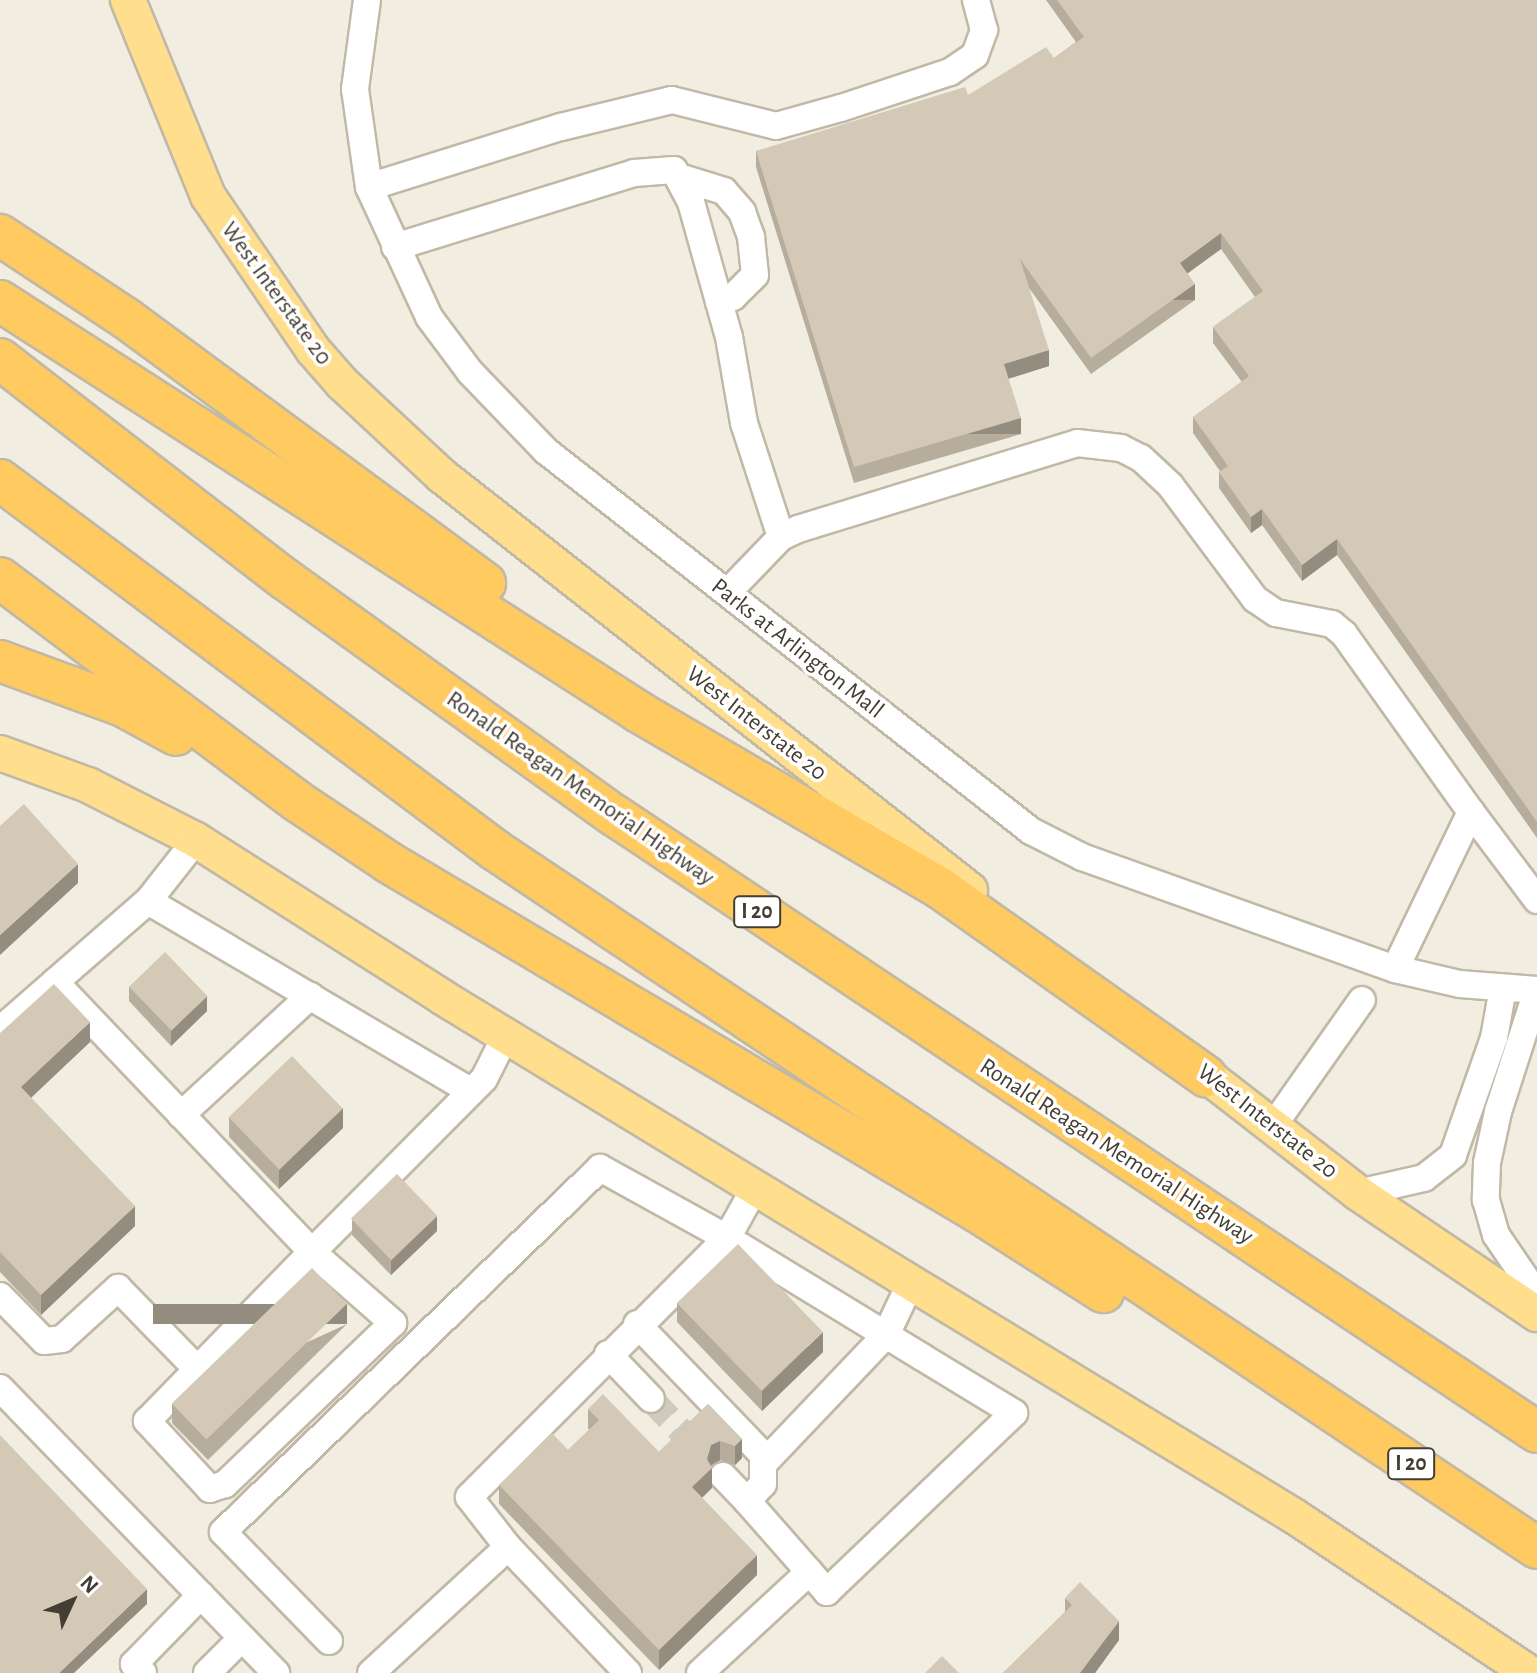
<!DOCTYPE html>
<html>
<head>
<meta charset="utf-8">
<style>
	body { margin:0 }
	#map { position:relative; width:1537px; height:1673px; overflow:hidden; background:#f2ede1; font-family:"Alegreya Sans",sans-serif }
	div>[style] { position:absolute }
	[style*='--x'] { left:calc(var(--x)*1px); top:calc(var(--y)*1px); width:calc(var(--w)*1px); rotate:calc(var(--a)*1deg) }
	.minor-tunnel>* { height:26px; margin-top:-13px; transform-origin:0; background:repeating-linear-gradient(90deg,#cfcabe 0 26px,transparent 0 39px) }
	.roads { filter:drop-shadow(2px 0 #c1b8a6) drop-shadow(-2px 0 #c1b8a6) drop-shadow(0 2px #c1b8a6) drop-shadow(0 -2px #c1b8a6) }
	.minor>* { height:26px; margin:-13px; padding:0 13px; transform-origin:13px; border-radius:13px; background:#fff }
	.major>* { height:34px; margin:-17px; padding:0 17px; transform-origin:17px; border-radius:17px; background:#ffdf8e }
	.highway>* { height:40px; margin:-20px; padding:0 20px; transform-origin:20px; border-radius:20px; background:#ffcb60 }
	.wall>* { inset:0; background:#b6ad9d }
	.shaded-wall>* { inset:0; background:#948d7f; transform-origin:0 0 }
	.building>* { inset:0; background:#d4c9b6; transform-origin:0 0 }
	span { translate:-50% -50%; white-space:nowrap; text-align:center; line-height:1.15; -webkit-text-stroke:7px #fff; paint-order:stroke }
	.shield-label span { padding:2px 6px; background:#fff; border:2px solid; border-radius:6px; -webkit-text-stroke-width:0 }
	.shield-label { font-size:22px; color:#443d32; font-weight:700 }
	.street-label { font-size:24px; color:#443d32 }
	.north { position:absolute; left:32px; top:1561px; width:80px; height:80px; -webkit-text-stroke:6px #fff; paint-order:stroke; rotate:46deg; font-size:22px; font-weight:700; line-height:32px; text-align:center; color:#443d32 }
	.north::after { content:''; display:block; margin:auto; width:28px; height:36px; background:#443d32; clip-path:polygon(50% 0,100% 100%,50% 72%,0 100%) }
</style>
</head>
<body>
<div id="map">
	<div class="minor-tunnel">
		<i style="--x:651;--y:1399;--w:105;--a:46.9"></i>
	</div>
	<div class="roads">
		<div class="minor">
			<i style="--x:367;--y:0;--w:90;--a:97.7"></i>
			<i style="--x:355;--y:89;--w:99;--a:81.9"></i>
			<i style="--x:369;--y:187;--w:143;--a:65.2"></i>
			<i style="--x:429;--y:317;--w:69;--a:53.3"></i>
			<i style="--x:470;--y:372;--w:110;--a:46.1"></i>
			<i style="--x:546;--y:451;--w:616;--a:38.08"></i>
			<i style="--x:1031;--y:831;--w:57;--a:27"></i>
			<i style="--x:1082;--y:857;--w:332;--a:19.7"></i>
			<i style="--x:1395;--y:969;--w:67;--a:13"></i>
			<i style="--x:1460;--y:984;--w:77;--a:4.5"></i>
			<i style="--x:682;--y:178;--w:44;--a:17.2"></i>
			<i style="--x:724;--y:191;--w:28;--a:49"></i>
			<i style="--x:742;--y:212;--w:27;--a:70"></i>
			<i style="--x:751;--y:237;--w:38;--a:84"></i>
			<i style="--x:755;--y:275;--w:31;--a:135"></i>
			<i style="--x:733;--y:297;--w:15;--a:160"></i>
			<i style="--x:369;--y:187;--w:201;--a:-17.4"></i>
			<i style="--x:561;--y:127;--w:114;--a:-13.7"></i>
			<i style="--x:672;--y:100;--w:107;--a:14"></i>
			<i style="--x:776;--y:126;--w:67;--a:-15.5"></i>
			<i style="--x:841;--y:108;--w:115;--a:-18.3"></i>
			<i style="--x:950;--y:72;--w:30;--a:-34"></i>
			<i style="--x:975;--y:55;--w:27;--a:-70"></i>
			<i style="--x:984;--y:30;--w:31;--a:-105"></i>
			<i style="--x:395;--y:247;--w:250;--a:-17.2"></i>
			<i style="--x:634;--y:173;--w:40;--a:-4.3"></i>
			<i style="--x:674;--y:170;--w:36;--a:62"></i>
			<i style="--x:691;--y:202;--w:140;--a:74.3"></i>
			<i style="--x:729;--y:337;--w:87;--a:80.1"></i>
			<i style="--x:744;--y:423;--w:120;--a:72"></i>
			<i style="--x:728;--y:592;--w:76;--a:-46.1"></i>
			<i style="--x:781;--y:537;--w:19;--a:-25"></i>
			<i style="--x:798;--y:529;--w:292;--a:-17.1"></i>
			<i style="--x:1077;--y:443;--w:44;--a:6.5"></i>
			<i style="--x:1121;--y:448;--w:22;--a:27"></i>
			<i style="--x:1141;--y:458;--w:40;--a:43"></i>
			<i style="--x:1170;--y:485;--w:142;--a:53.3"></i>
			<i style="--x:1255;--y:599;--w:25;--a:34"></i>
			<i style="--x:1276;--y:613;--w:57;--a:11.1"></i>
			<i style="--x:1332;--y:624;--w:16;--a:40"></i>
			<i style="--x:1344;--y:634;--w:219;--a:54.5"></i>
			<i style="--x:1471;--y:812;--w:174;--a:115.8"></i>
			<i style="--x:1471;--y:812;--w:110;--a:53.1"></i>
			<i style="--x:148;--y:901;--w:375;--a:30.5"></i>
			<i style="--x:55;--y:982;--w:373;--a:46.4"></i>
			<i style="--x:312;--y:1252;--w:244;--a:-45.2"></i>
			<i style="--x:484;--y:1079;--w:49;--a:-63.4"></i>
			<i style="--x:1537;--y:991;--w:127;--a:107.9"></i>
			<i style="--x:1498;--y:1112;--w:52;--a:102.2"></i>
			<i style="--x:1487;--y:1163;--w:37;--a:92"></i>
			<i style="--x:1486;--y:1200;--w:36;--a:74"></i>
			<i style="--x:1496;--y:1235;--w:73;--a:55.7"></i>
			<i style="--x:0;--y:1030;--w:196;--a:-41.1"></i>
			<i style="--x:148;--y:901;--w:78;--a:-51.8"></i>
			<i style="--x:181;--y:1115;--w:176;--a:-42.7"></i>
			<i style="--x:1273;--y:1126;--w:154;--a:-54.8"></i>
			<i style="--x:1358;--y:1193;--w:68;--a:-12.8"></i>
			<i style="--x:1424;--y:1178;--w:37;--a:-38"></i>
			<i style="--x:1453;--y:1155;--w:124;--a:-70.7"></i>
			<i style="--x:1494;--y:1038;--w:51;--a:-79.8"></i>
			<i style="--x:312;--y:1252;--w:108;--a:41.2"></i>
			<i style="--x:393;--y:1323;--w:233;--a:136.2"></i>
			<i style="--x:225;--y:1484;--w:16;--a:162"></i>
			<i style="--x:210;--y:1489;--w:93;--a:-132.8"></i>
			<i style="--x:147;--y:1421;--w:236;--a:-45.7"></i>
			<i style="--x:0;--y:1296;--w:63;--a:45.6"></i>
			<i style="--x:44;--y:1341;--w:18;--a:-6"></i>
			<i style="--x:62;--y:1339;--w:76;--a:-42.3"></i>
			<i style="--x:118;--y:1288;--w:112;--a:45.7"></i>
			<i style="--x:637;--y:1324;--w:187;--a:46.1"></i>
			<i style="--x:608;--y:1354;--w:62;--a:46.3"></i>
			<i style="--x:0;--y:1388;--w:397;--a:45.9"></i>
			<i style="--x:723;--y:1476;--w:35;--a:46"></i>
			<i style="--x:329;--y:1641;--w:152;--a:-134.2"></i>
			<i style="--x:223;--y:1532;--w:524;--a:-43.99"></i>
			<i style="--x:600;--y:1168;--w:145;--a:28.9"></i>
			<i style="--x:727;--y:1238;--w:186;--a:31.4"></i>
			<i style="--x:886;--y:1335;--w:42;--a:31.4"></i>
			<i style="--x:922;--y:1357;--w:108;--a:31.3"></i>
			<i style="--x:1014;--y:1413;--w:259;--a:136.3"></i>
			<i style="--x:827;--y:1592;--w:121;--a:-131.3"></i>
			<i style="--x:747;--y:1501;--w:23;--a:-47"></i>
			<i style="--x:763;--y:1484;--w:20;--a:-90"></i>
			<i style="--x:763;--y:1464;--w:178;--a:-46.4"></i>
			<i style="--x:886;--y:1335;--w:61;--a:-64.7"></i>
			<i style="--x:143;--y:1673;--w:13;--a:-135"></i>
			<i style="--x:134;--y:1664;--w:96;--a:-45.8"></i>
			<i style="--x:207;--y:1673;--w:49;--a:-45"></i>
			<i style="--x:371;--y:1673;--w:186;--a:-42.6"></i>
			<i style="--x:628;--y:1673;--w:174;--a:-133.6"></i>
			<i style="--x:508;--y:1547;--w:63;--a:-128"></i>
			<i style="--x:469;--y:1497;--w:366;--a:-45.1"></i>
			<i style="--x:727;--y:1238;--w:60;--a:-60.9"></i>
			<i style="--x:700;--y:1673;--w:149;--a:-42.8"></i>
		</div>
		<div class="major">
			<i style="--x:128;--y:0;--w:212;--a:67.8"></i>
			<i style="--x:208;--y:196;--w:186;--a:55.7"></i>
			<i style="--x:313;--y:350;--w:44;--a:48.7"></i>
			<i style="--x:342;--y:383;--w:137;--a:42.9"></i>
			<i style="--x:442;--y:476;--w:671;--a:38.1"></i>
			<i style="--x:0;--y:753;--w:94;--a:20"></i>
			<i style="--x:88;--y:785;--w:121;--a:27"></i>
			<i style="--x:196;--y:840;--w:292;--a:32.5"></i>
			<i style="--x:442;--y:997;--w:998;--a:31.35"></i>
			<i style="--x:1294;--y:1516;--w:283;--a:33.7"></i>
			<i style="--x:1188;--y:1061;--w:215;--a:37.8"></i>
			<i style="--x:1358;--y:1193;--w:216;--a:34.1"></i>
		</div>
		<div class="highway">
			<i style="--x:0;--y:235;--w:152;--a:33.5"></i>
			<i style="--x:127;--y:319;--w:445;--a:36.4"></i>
			<i style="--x:0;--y:301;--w:760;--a:32.75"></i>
			<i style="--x:639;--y:712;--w:349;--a:30.3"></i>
			<i style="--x:940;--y:888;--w:326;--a:35.3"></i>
			<i style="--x:0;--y:359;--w:360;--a:37.7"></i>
			<i style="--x:285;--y:579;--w:405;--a:35.7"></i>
			<i style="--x:614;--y:815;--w:1110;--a:33.76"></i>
			<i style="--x:0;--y:480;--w:618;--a:36.78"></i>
			<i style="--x:495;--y:850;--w:1254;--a:33.82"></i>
			<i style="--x:0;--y:578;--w:371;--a:36.9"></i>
			<i style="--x:297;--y:801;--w:110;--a:33.8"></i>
			<i style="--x:388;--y:862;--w:684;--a:30.69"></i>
			<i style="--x:976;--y:1211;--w:151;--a:32.5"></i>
			<i style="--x:0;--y:661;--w:131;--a:20.1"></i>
			<i style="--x:123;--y:706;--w:60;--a:28.7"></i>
		</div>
	</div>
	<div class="wall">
		<i style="clip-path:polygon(1046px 0,1537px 0,1537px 838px,1337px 555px,1302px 581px,1262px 525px,1251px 533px,1219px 488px,1219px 472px,1220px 471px,1193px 433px,1193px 417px,1242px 382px,1213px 343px,1213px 327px,1255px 297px,1221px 249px,1187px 273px,1195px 300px,1091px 374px,1029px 288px,1049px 366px,1008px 379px,1021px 434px,854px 483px,756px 167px,756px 151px,968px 95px,1054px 58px,1076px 42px)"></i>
		<i style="clip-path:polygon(129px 987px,207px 1011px,171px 1046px,129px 1001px)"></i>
		<i style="clip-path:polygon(0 1033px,90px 1042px,31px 1098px,135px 1226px,41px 1315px,0 1272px)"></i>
		<i style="clip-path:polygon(229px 1117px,343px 1128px,279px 1189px,229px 1137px)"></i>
		<i style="clip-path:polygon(352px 1220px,437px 1231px,391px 1275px,352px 1235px)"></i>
		<i style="clip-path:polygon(677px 1303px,823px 1352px,762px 1411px,677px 1322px)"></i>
		<i style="clip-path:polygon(347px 1324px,208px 1460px,172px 1423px,172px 1404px)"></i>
		<i style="clip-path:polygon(708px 1404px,742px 1439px,742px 1458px,735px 1465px,720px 1460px,711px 1465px,712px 1488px,702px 1498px,757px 1575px,659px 1670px,499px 1504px,499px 1485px,568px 1450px,589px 1430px,588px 1428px,588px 1409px,659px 1452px)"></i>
		<i style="clip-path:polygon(1065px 1598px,1119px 1640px,1095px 1673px,1003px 1673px,1065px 1612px)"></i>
	</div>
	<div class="shaded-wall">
		<i style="clip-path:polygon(1221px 233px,1221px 249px,1180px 279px,1180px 263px)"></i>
		<i style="left:1195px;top:284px;width:16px;height:128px;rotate:90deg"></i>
		<i style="clip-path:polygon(1049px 350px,1049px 366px,1004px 380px,1004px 364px)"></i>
		<i style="left:1021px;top:418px;width:16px;height:174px;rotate:90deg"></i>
		<i style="clip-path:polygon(1262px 509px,1262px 525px,1251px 533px,1251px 517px)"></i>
		<i style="clip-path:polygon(1337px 539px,1337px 555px,1302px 581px,1302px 565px)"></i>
		<i style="clip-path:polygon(78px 864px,78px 883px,0 955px,0 935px)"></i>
		<i style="clip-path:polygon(207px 996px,207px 1011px,171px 1046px,171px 1031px)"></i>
		<i style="clip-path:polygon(90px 1022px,90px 1042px,21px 1107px,21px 1087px)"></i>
		<i style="clip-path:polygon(343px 1108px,343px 1128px,279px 1189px,279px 1169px)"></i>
		<i style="clip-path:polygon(135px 1206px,135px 1226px,41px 1315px,41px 1295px)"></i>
		<i style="clip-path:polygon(437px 1216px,437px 1231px,391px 1275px,391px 1260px)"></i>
		<i style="left:347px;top:1304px;width:20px;height:194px;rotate:90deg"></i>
		<i style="clip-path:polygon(823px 1332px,823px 1352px,762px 1411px,762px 1391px)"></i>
		<i style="clip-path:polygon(742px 1439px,742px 1458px,735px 1465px,735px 1446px)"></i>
		<i style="clip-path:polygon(720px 1441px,720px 1460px,711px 1465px,710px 1470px,712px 1468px,712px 1488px,692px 1507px,692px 1487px,707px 1459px,711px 1445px)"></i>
		<i style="clip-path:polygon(757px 1555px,757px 1575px,659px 1670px,659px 1650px)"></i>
		<i style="clip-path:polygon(147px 1589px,147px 1604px,74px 1673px,59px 1673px)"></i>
		<i style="clip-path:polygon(1119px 1621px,1119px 1640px,1095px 1673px,1080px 1673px)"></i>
	</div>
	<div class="building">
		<i style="clip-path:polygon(1057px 0,1537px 0,1537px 822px,1337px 539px,1302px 565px,1262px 509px,1251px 517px,1219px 472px,1228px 466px,1193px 417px,1249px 376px,1213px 327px,1263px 291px,1221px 233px,1180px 263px,1195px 284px,1091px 358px,1020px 259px,1049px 350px,1004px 364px,1021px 418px,854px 467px,756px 151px,965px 87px,968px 95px,1046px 47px,1054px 58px,1084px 37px)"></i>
		<i style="clip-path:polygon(24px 804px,78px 864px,0 935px,0 826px)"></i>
		<i style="left:165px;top:952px;width:61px;height:50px;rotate:46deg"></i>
		<i style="clip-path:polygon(54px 984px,90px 1022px,21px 1087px,135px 1206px,41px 1295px,0 1252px,0 1033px)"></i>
		<i style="left:292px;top:1056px;width:73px;height:88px;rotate:46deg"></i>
		<i style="left:397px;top:1174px;width:58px;height:64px;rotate:46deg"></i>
		<i style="left:738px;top:1244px;width:122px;height:85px;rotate:46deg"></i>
		<i style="left:312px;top:1268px;width:50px;height:195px;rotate:46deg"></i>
		<i style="clip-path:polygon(603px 1394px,659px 1452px,708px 1404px,742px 1439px,735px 1446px,720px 1441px,711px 1445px,707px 1459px,712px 1468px,692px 1487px,757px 1555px,659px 1650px,499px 1485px,552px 1433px,568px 1450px,599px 1420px,588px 1409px)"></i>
		<i style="clip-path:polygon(0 1435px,147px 1589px,59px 1673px,0 1673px)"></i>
		<i style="clip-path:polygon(1080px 1582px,1119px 1621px,1080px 1673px,1003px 1673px,1072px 1605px,1065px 1598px)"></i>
		<i style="clip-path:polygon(942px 1656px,959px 1673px,925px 1673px)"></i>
	</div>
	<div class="shield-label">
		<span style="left:757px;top:912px">I 20</span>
		<span style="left:1411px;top:1464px">I 20</span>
	</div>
	<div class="street-label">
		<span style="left:276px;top:294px;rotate:54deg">West Interstate 20</span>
		<span style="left:797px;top:649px;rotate:38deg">Parks at Arlington Mall</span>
		<span style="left:756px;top:724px;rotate:38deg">West Interstate 20</span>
		<span style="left:580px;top:789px;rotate:35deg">Ronald Reagan Memorial Highway</span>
		<span style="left:1267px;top:1122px;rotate:38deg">West Interstate 20</span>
		<span style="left:1116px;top:1152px;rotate:33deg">Ronald Reagan Memorial Highway</span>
	</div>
	<div class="north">N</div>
</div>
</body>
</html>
